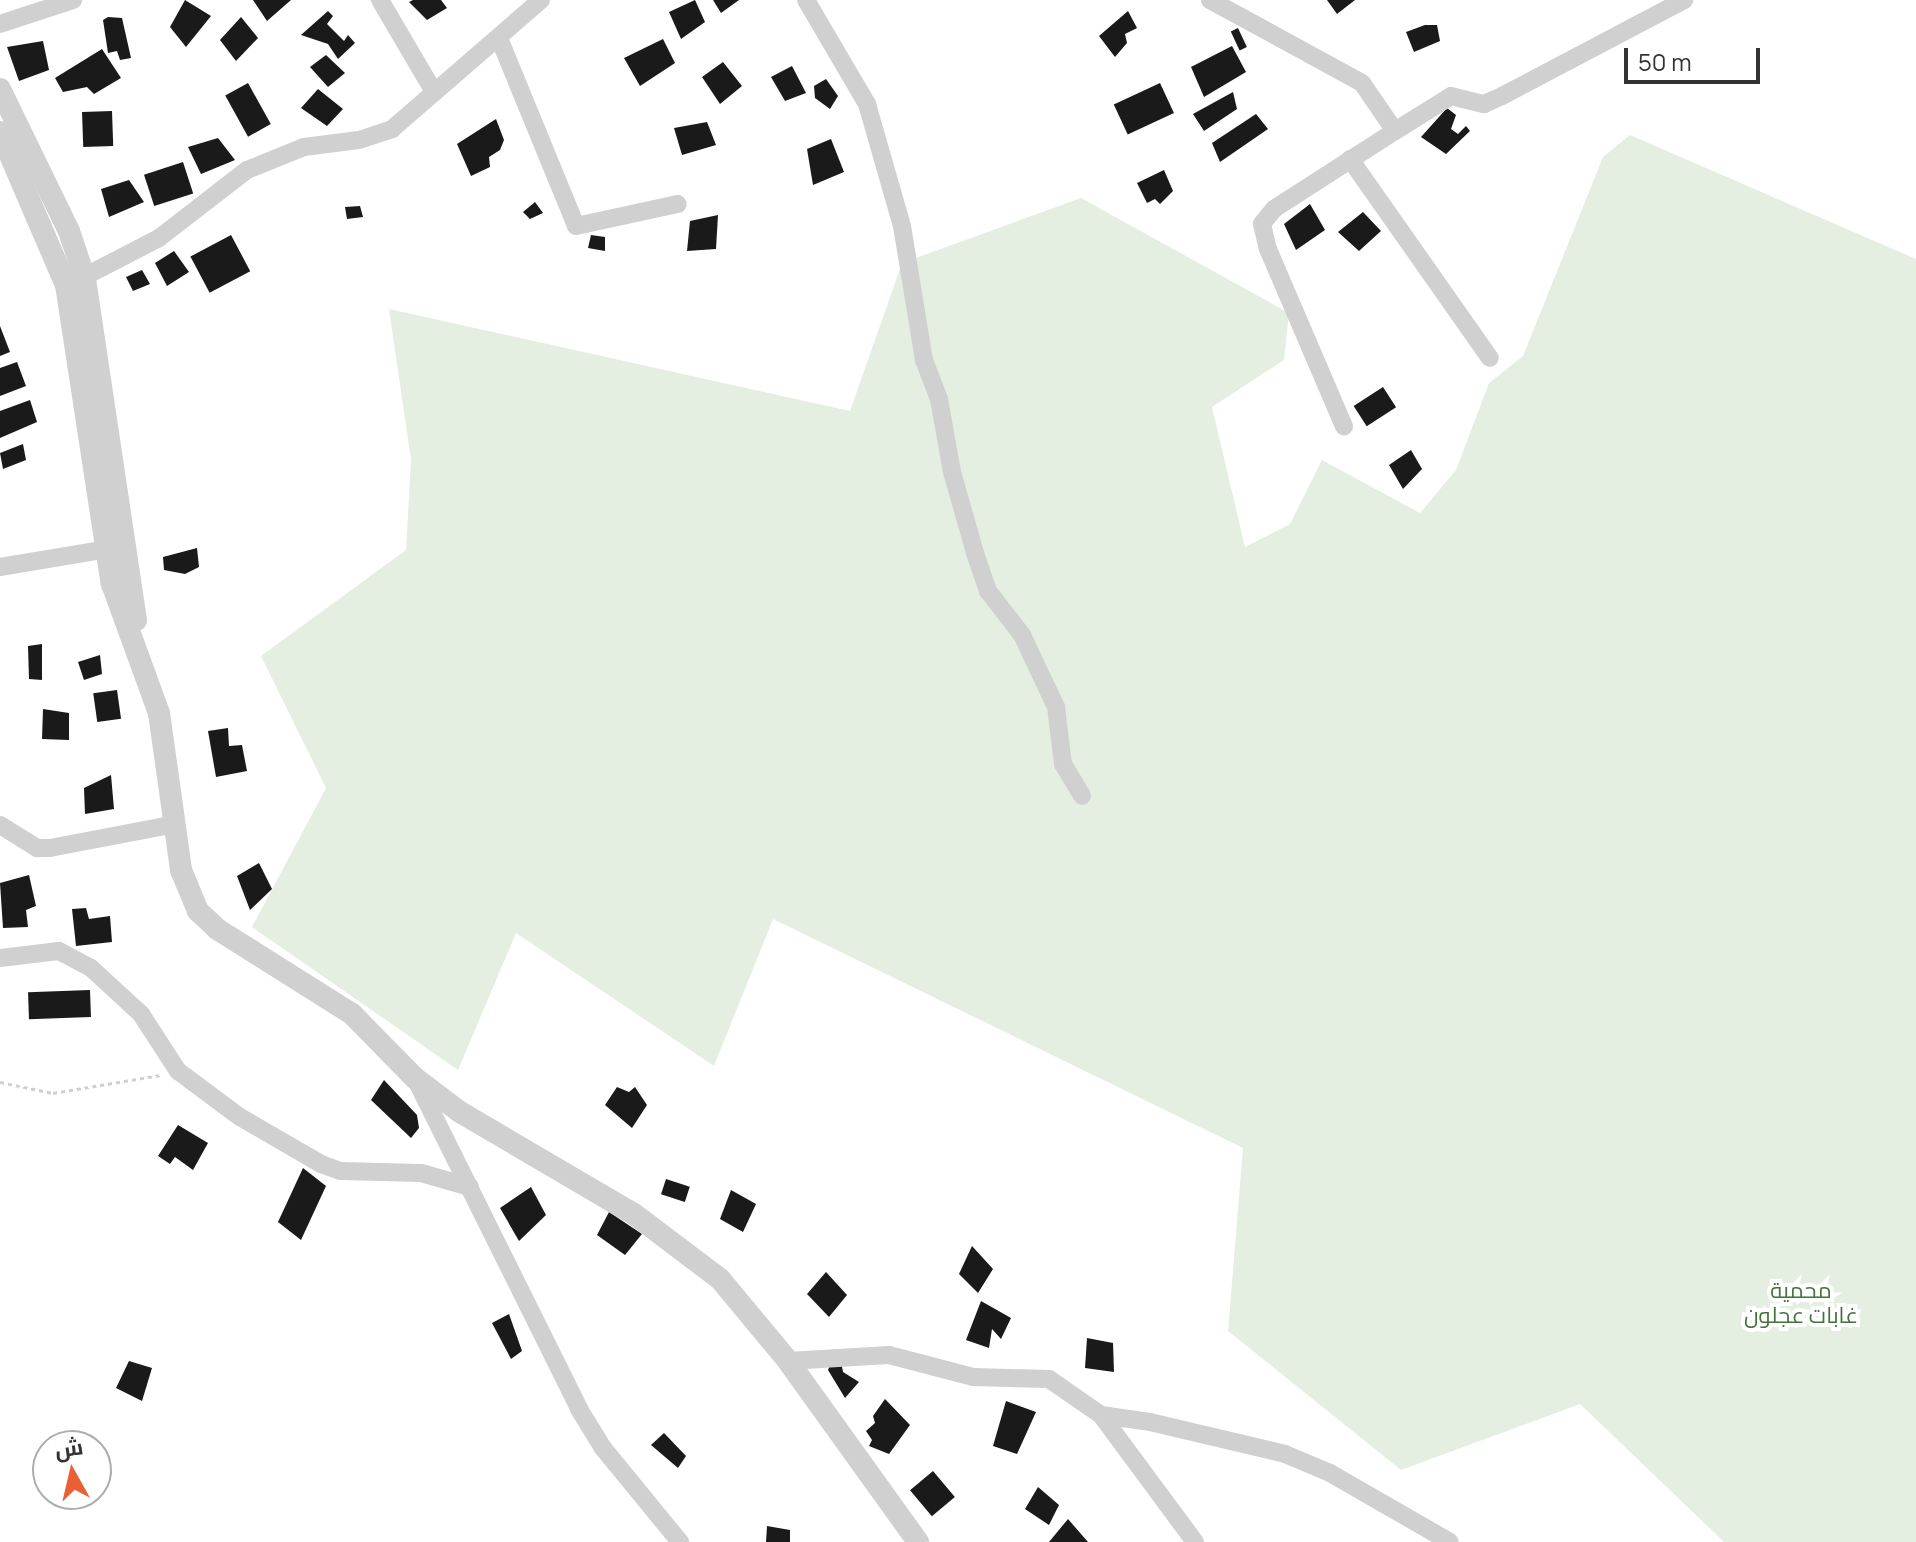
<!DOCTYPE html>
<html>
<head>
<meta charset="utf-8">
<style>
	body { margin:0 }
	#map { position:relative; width:1916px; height:1542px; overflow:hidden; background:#fff; font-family:Manrope,Cairo,sans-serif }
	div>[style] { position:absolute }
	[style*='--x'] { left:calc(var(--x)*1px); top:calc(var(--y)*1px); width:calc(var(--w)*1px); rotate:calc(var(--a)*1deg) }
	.green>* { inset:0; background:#e5efe1 }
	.building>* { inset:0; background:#1a1a1a; transform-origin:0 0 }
	.path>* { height:3px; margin-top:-1.5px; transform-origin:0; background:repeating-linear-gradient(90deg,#d0d0d0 0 4px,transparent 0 8px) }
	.minor>* { height:18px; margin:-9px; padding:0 9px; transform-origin:9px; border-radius:9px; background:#d0d0d0 }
	.tertiary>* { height:22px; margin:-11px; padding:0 11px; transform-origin:11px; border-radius:11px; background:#d0d0d0 }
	span { translate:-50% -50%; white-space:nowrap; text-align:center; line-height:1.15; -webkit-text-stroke:8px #fff; paint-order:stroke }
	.park-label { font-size:22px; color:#46713d }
	.north { position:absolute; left:32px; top:1430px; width:80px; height:80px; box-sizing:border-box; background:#fff; border:2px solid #adadad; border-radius:50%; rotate:352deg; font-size:22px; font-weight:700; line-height:32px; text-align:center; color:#333 }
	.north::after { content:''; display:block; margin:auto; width:28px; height:36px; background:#eb5f34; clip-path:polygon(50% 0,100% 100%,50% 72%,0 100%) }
	.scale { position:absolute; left:1624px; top:48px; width:136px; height:36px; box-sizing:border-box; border:4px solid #333; border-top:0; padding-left:10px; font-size:24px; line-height:28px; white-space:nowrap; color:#333; -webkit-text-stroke:6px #fff; paint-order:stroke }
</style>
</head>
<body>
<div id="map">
	<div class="green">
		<i style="clip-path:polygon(1630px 135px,1916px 259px,1916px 1542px,1724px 1542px,1580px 1404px,1401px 1470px,1228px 1331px,1243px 1148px,773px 919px,714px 1066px,516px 933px,458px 1070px,252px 927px,326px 788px,261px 656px,406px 550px,411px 460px,389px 309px,850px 411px,902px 263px,1081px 198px,1289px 313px,1284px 360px,1212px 407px,1245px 547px,1290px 524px,1322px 460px,1420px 513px,1456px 470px,1489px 383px,1523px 356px,1603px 157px)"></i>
	</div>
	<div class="building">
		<i style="clip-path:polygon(185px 0,211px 16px,186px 47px,170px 27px)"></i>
		<i style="clip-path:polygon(253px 0,291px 0,267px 21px)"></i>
		<i style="clip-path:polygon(413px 0,441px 0,447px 8px,427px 20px,409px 2px)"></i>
		<i style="clip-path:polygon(695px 0,705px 22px,681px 39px,669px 12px)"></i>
		<i style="clip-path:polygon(713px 0,739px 0,721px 13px)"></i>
		<i style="clip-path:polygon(1327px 0,1355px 0,1337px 14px)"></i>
		<i style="clip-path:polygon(328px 11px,333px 16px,327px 24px,344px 41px,348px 35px,355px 43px,338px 59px,328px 44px,301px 35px)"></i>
		<i style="clip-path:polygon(1128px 11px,1137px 28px,1125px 34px,1127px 43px,1115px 57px,1099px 36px)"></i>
		<i style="clip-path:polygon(108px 17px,122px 18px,131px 58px,120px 60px,117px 51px,108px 53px,103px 20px)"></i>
		<i style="clip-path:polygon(241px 17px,258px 38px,236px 61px,220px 40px)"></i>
		<i style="clip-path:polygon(1425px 25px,1437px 25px,1440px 41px,1414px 52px,1406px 32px)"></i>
		<i style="left:1238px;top:28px;width:21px;height:8px;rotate:65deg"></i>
		<i style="clip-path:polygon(663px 39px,675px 63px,640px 86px,624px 58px)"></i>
		<i style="clip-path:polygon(43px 41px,49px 70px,19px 81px,7px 47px)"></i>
		<i style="clip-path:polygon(1232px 46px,1246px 72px,1204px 97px,1191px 67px)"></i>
		<i style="clip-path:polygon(102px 49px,121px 78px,94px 94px,87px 87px,63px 92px,55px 78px)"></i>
		<i style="clip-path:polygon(326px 55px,345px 73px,328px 87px,310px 67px)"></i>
		<i style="clip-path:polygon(723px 62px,742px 86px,720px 104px,702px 77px)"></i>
		<i style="clip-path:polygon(792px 66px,806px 93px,785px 101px,771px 77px)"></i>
		<i style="clip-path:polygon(826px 79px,838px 96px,830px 109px,815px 98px,814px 86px)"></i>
		<i style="left:248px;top:83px;width:47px;height:26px;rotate:61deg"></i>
		<i style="left:1160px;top:83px;width:33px;height:51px;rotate:65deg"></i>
		<i style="clip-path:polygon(318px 89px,343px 109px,327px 126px,301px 108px)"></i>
		<i style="clip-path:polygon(1233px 92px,1237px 109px,1204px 131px,1193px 114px)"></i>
		<i style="clip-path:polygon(1447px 108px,1456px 115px,1451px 129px,1458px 134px,1466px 126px,1470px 131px,1446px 154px,1421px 137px)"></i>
		<i style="left:112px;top:111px;width:35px;height:30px;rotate:88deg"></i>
		<i style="clip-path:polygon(1256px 114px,1268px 129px,1220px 162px,1212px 143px)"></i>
		<i style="clip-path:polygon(496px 119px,504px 140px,500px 150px,489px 157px,490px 167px,471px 176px,457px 144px)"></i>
		<i style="clip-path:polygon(707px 122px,716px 145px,682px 155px,674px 128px)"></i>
		<i style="clip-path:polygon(218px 138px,235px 160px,201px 174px,188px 147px)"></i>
		<i style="clip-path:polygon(831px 139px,844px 172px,813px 185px,807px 149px)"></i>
		<i style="left:183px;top:162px;width:33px;height:41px;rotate:72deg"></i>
		<i style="clip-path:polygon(1164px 170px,1173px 191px,1160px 204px,1155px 199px,1147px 203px,1137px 183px)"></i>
		<i style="clip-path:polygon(129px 180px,144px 202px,109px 217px,101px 189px)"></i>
		<i style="clip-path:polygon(535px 202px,543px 213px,530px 219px,523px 212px)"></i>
		<i style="clip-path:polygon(1310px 204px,1325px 230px,1296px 250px,1284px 224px)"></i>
		<i style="clip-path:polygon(360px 206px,363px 217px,347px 219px,345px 207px)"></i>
		<i style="clip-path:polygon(1363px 212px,1381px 231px,1359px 251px,1338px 232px)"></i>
		<i style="clip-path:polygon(718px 215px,716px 249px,687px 251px,690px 221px)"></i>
		<i style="left:231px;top:235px;width:41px;height:46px;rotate:62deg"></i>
		<i style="clip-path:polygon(591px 235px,605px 237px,605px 251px,588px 248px)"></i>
		<i style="clip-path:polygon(174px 251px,189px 272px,167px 286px,155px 263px)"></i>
		<i style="clip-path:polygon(142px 270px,150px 284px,133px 291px,126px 277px)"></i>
		<i style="clip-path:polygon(0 326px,10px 352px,0 356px)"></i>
		<i style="clip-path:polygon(17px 362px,26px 386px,0 396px,0 368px)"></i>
		<i style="left:1383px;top:387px;width:24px;height:35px;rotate:57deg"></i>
		<i style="clip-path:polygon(30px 400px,37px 422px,0 438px,0 411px)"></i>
		<i style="clip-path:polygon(23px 444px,26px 460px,3px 469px,0 453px)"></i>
		<i style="clip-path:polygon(1411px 450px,1422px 469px,1403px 489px,1389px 465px)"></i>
		<i style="clip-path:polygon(197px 548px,199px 567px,185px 574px,164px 570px,163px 557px)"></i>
		<i style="clip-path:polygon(42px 644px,42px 680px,29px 679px,28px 646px)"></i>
		<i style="clip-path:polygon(100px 655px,102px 674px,84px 680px,78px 662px)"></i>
		<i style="left:117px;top:690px;width:29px;height:24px;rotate:82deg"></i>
		<i style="clip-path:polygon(43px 709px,69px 713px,69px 740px,42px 739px)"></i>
		<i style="clip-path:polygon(228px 728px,229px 746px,242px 745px,247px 771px,216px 777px,208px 731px)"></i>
		<i style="clip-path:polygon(111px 775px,114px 809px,85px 814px,84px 788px)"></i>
		<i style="clip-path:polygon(259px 863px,272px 889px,250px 910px,237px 876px)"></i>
		<i style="clip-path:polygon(29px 875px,36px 906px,26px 910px,28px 927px,3px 928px,0 883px)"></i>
		<i style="clip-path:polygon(86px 908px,89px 919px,110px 916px,112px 942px,76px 946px,72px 909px)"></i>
		<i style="left:90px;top:990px;width:27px;height:62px;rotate:88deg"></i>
		<i style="clip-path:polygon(384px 1080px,417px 1115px,419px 1128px,411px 1138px,371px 1100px)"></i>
		<i style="clip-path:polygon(617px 1087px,629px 1092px,635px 1087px,647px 1105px,632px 1128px,605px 1105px)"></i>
		<i style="clip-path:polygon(178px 1125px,208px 1143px,193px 1170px,175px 1157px,170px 1164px,158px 1156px)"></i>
		<i style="clip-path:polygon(303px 1168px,326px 1186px,301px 1240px,278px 1222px)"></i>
		<i style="left:666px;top:1179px;width:25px;height:16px;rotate:18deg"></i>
		<i style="clip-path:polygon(531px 1187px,546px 1215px,519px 1241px,500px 1208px)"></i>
		<i style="clip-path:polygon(731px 1190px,756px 1204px,743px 1232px,720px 1219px)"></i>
		<i style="clip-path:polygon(609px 1212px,642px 1234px,625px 1255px,597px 1235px)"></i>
		<i style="clip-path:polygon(972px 1246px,993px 1269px,978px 1293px,959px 1274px)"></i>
		<i style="clip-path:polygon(826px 1272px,847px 1295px,829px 1317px,807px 1294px)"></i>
		<i style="clip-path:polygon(981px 1301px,1011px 1318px,1001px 1339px,992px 1329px,989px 1348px,966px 1340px)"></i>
		<i style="clip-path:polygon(509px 1314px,522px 1351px,511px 1359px,492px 1323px)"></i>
		<i style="clip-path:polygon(1087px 1338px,1113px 1343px,1114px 1372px,1085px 1368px)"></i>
		<i style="clip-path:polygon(832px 1360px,841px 1361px,843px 1372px,859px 1382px,845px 1398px,828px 1370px)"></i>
		<i style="clip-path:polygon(129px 1361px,152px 1368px,142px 1401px,116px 1388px)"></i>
		<i style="clip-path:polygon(885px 1399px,910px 1425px,889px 1454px,869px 1446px,872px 1440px,866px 1431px,875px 1423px,873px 1416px)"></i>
		<i style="clip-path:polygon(1006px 1401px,1036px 1412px,1017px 1454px,993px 1446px)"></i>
		<i style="clip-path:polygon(664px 1433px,686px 1456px,678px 1468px,651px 1445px)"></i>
		<i style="left:933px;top:1471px;width:34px;height:30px;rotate:50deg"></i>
		<i style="clip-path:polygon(1038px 1487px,1059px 1505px,1049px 1525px,1025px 1509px)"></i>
		<i style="clip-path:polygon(1068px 1519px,1088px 1542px,1049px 1542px)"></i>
		<i style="clip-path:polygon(767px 1526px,790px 1530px,790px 1542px,766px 1542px)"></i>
	</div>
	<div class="path">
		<i style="--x:0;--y:1082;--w:54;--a:11.7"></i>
		<i style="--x:53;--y:1093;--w:109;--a:-9.5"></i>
	</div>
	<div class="minor">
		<i style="--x:380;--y:0;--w:107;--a:59.6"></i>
		<i style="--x:806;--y:0;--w:121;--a:59.6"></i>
		<i style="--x:867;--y:104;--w:127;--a:74"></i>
		<i style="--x:902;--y:226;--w:136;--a:80.7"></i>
		<i style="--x:924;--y:360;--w:42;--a:69"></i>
		<i style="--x:939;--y:399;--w:74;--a:79.9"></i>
		<i style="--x:952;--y:472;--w:84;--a:74.1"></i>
		<i style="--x:975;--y:553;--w:40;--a:71.1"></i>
		<i style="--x:988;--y:591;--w:56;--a:52.3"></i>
		<i style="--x:1022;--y:635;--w:80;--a:64.7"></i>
		<i style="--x:1056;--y:707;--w:57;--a:83"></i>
		<i style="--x:1063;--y:764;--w:37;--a:59"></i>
		<i style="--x:1210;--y:0;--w:173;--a:28.6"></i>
		<i style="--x:1362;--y:83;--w:58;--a:55.5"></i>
		<i style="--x:1395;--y:131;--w:144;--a:147.2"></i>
		<i style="--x:1274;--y:209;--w:19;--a:129"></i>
		<i style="--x:1262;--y:224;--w:26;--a:77"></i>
		<i style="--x:1268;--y:249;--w:193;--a:66.8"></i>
		<i style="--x:0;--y:24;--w:77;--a:-18.2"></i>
		<i style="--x:499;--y:38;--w:203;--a:67.7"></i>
		<i style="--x:576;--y:226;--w:104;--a:-12.2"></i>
		<i style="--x:1395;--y:131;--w:66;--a:-32"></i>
		<i style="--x:1451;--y:96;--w:34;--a:14"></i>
		<i style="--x:1484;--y:104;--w:20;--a:-24"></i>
		<i style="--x:1502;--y:96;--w:206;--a:-27.8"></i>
		<i style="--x:1350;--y:159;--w:243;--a:54.9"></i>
		<i style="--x:72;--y:283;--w:98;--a:-27.3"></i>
		<i style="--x:159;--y:238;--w:111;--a:-37.7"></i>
		<i style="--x:247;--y:170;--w:61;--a:-22"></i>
		<i style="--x:304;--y:147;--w:55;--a:-7.3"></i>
		<i style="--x:359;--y:140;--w:35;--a:-18"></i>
		<i style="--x:392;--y:129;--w:197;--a:-40.9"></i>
		<i style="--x:0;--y:567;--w:122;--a:-9.5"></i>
		<i style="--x:0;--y:825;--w:44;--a:31.9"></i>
		<i style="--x:37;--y:848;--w:13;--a:0"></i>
		<i style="--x:50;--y:848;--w:128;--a:-10.8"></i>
		<i style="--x:0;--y:958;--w:59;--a:-6.8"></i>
		<i style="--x:59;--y:951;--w:36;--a:28"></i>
		<i style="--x:91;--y:968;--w:68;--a:42.6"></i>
		<i style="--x:141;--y:1014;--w:68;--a:57"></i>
		<i style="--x:178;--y:1071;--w:77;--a:36.6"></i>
		<i style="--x:240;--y:1117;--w:94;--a:30.1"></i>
		<i style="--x:321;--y:1164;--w:20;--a:20"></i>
		<i style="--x:340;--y:1171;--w:81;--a:1.4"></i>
		<i style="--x:421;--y:1173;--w:51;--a:15.9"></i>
		<i style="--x:415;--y:1078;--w:369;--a:63.6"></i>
		<i style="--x:579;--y:1409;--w:46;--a:58.4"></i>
		<i style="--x:603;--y:1448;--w:122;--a:50.7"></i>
		<i style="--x:788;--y:1361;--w:101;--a:-3.4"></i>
		<i style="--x:889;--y:1355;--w:87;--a:14.7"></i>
		<i style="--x:973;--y:1377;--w:76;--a:1.5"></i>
		<i style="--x:1049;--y:1379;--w:63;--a:34.7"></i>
		<i style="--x:1101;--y:1415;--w:158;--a:53.5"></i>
		<i style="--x:1101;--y:1415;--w:49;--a:8.1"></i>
		<i style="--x:1150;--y:1422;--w:139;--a:13.3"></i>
		<i style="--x:1285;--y:1454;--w:49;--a:22.9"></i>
		<i style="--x:1330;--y:1473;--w:138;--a:29.9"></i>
	</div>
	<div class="tertiary">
		<i style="--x:0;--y:89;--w:158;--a:64.1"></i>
		<i style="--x:69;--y:231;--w:51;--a:71.6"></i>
		<i style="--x:85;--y:279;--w:345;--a:81.5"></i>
		<i style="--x:0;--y:132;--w:167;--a:66.7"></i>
		<i style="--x:66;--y:285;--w:303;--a:81.3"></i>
		<i style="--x:112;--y:584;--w:137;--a:70"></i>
		<i style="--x:159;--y:713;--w:159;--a:82"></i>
		<i style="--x:181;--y:870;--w:44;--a:67.5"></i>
		<i style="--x:198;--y:911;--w:26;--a:43"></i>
		<i style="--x:217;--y:929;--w:160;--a:32.2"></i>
		<i style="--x:352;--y:1014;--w:90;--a:45.5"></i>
		<i style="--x:415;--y:1078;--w:56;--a:37.1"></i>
		<i style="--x:460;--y:1112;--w:202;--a:30.4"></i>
		<i style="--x:634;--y:1214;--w:108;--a:37.1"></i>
		<i style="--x:720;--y:1279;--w:107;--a:50.3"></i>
		<i style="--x:788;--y:1361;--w:223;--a:54.3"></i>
	</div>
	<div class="park-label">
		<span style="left:1801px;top:1303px">محمية<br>غابات عجلون</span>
	</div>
	<div class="north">ش</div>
	<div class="scale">50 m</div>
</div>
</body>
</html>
